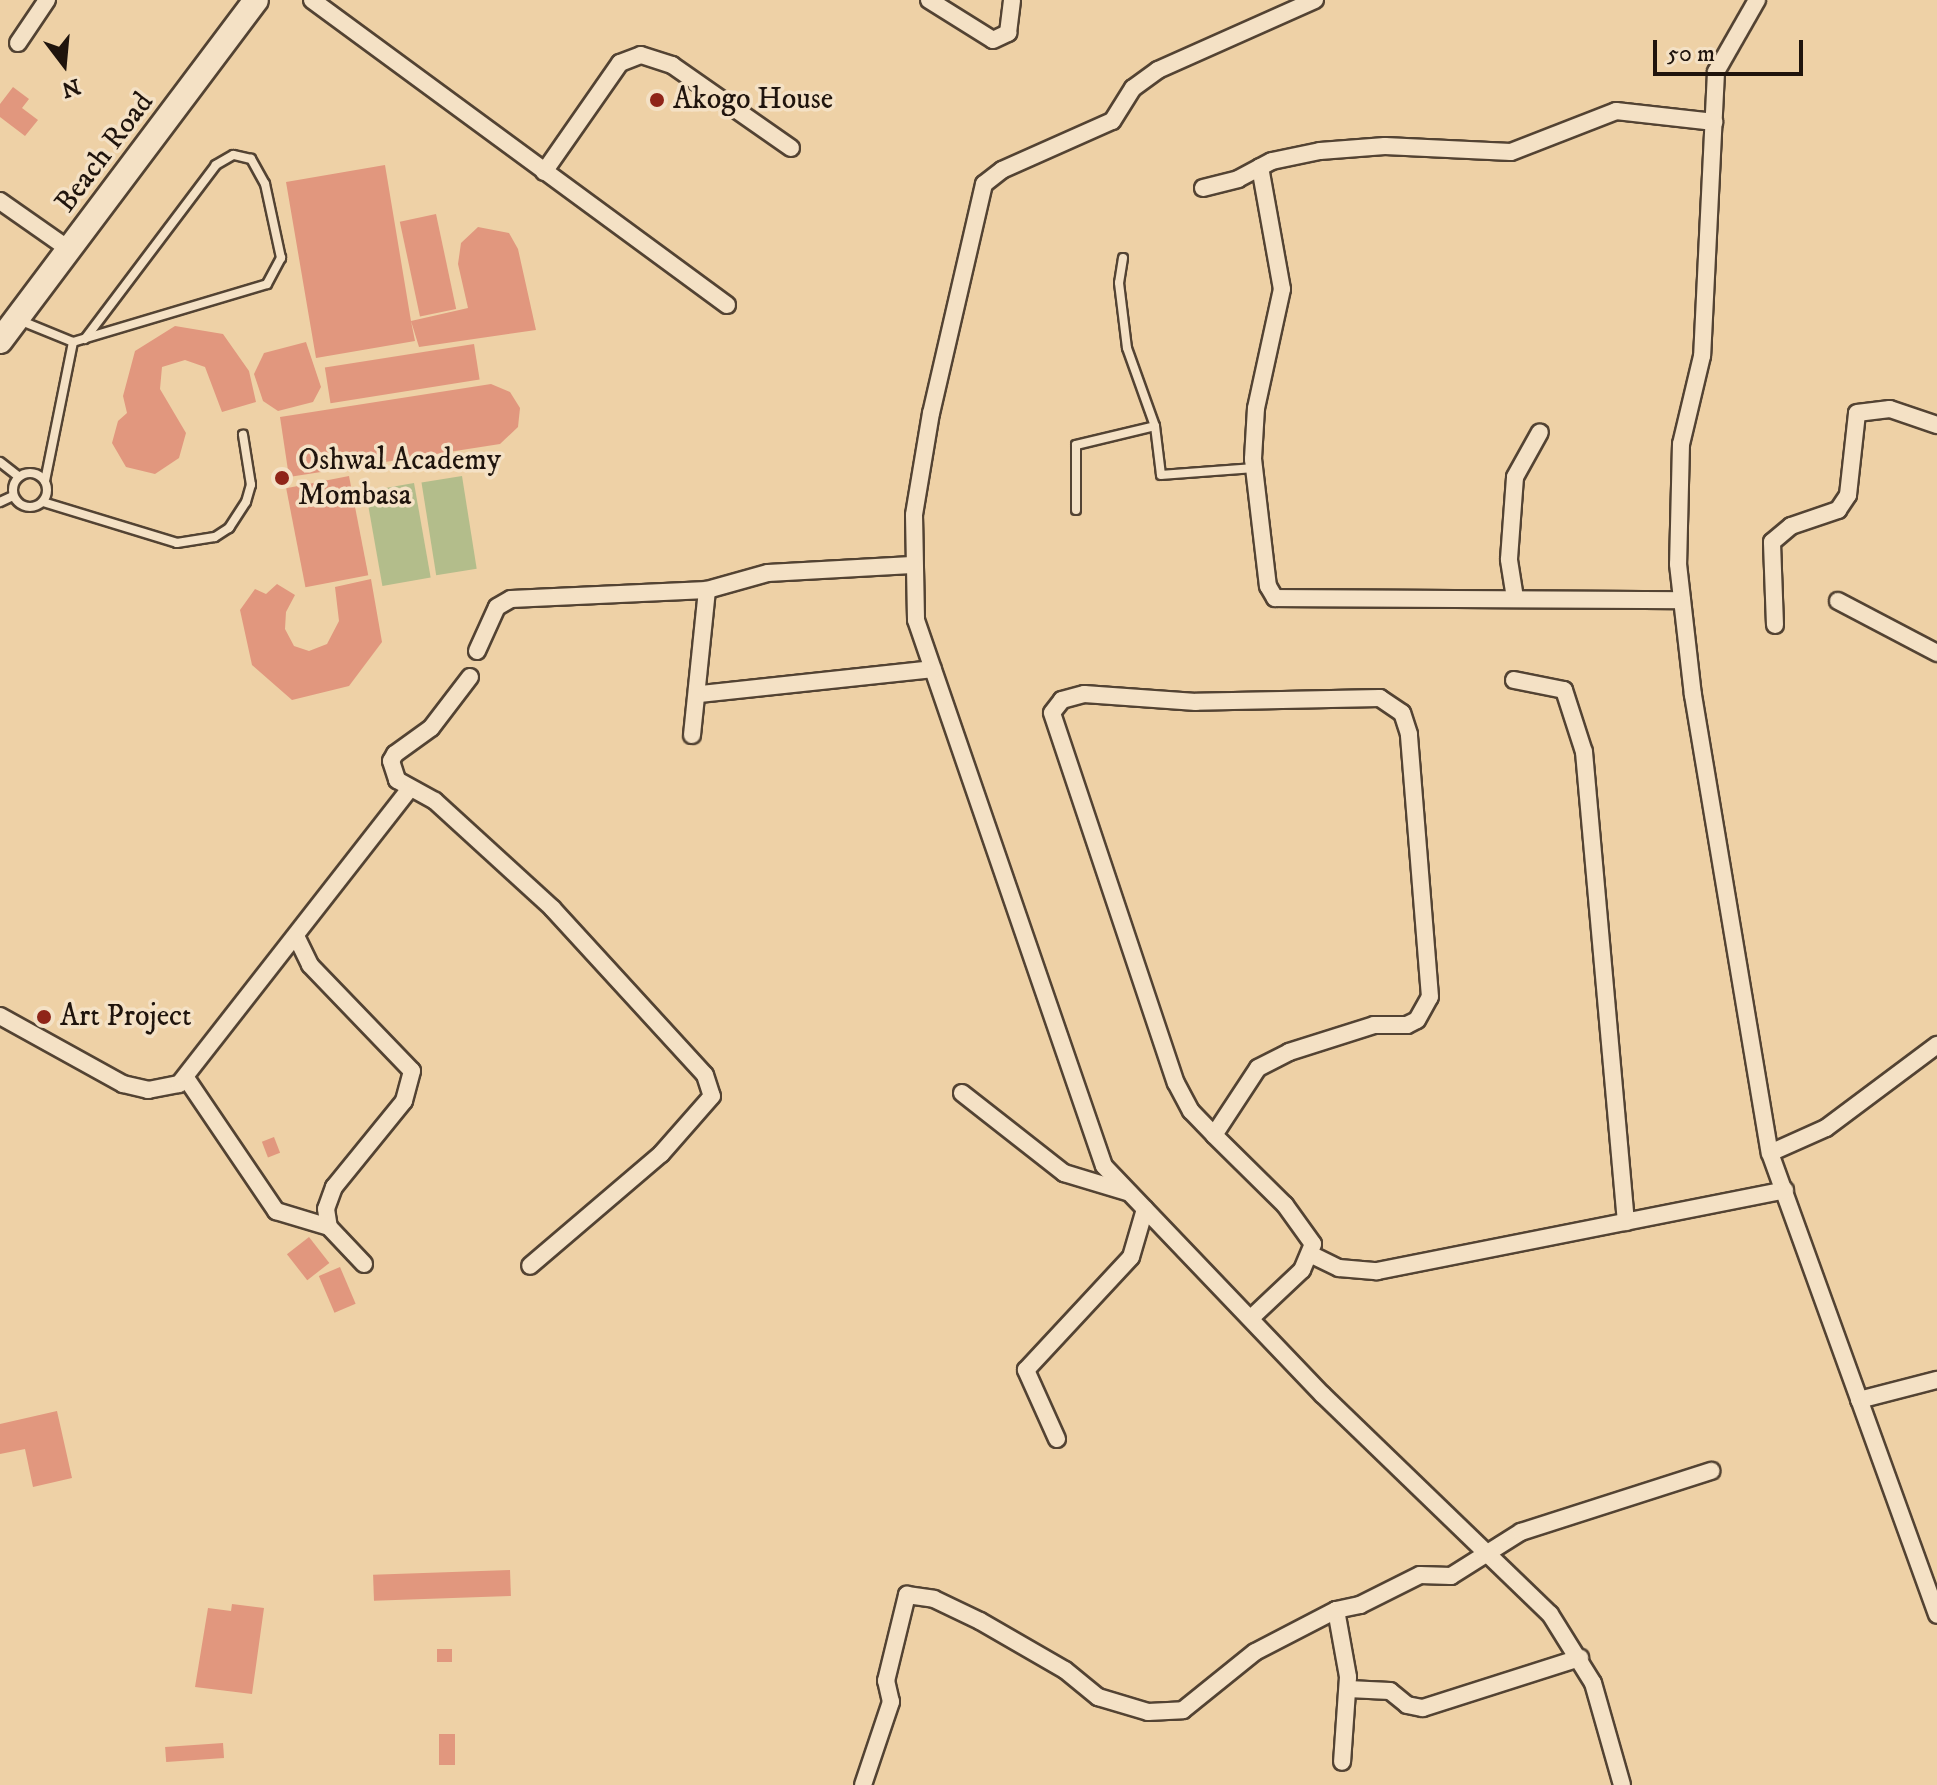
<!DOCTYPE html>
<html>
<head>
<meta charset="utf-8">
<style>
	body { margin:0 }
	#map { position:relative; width:1937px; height:1785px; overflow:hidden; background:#eed1a6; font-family:"IM FELL DW Pica",serif }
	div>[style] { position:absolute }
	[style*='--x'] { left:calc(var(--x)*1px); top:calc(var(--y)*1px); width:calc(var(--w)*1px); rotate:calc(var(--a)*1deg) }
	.green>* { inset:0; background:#b3bd8b; transform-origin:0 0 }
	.building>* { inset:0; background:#e1977e; transform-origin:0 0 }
	.roads { filter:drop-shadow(2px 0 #534333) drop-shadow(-2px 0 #534333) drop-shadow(0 2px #534333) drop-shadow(0 -2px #534333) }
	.service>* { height:8px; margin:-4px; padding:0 4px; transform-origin:4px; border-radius:4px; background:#f4e1c5 }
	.service>.ring { margin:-4px; padding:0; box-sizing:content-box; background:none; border:8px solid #f4e1c5; border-radius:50% }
	.minor>* { height:16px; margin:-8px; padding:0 8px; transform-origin:8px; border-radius:8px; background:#f4e1c5 }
	.secondary>* { height:24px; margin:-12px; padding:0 12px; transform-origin:12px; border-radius:12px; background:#f4e1c5 }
	.dots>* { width:22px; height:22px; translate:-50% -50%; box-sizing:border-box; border:4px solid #f4e1c5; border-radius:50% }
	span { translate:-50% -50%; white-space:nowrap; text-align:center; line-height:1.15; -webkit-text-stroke:7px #f4e1c5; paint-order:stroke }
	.poi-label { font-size:30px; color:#1f140d }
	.left { translate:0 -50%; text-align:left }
	.street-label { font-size:30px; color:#1f140d }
	.north { position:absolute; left:24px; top:24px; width:80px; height:80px; -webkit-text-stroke:6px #f4e1c5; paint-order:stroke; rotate:164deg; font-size:22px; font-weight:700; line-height:32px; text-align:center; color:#1f140d }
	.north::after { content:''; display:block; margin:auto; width:28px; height:36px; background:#1f140d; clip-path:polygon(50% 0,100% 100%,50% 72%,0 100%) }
	.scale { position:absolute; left:1653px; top:40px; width:150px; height:36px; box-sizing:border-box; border:4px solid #1f140d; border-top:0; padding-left:10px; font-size:24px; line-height:28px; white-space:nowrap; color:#1f140d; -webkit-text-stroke:6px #f4e1c5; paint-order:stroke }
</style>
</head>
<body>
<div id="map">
	<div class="green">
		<i style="left:462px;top:476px;width:94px;height:41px;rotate:81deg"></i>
		<i style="left:414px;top:483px;width:96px;height:49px;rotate:80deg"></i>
	</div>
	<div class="building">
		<i style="clip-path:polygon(13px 87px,29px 99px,22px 108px,38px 120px,25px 136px,0 117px,0 104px)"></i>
		<i style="clip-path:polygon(385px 165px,411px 321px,468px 308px,458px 264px,461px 243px,478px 227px,509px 233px,518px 249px,536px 330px,419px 347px,411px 321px,415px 341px,316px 358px,286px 182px)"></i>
		<i style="left:436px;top:214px;width:97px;height:37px;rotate:78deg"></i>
		<i style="clip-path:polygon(175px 326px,223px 334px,249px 371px,256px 402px,222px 412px,205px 367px,185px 360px,162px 367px,160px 389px,186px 433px,179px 458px,155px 474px,126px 467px,112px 443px,118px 421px,127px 413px,123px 396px,135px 351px)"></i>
		<i style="clip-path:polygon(306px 342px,321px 387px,313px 402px,278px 411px,263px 401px,254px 374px,264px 353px)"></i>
		<i style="left:474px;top:344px;width:36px;height:151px;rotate:81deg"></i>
		<i style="clip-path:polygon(491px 384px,510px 392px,520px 408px,518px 427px,500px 444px,289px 477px,280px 417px)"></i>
		<i style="left:349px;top:476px;width:101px;height:64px;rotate:79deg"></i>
		<i style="clip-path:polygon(371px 579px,382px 642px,349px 686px,292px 700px,252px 665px,240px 610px,255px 589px,266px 594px,277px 584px,295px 595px,286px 612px,285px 629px,294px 646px,309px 651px,327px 644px,339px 621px,335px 587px)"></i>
		<i style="left:274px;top:1137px;width:17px;height:13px;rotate:69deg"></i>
		<i style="left:309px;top:1237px;width:33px;height:28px;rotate:52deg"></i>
		<i style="left:340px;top:1267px;width:40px;height:23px;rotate:67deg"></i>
		<i style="clip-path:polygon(57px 1411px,72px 1478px,33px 1487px,25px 1449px,0 1454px,0 1424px)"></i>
		<i style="left:510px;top:1570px;width:26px;height:137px;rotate:88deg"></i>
		<i style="clip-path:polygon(232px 1604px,264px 1608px,252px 1694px,195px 1687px,208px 1608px,231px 1611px)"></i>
		<i style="left:452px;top:1649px;width:13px;height:15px;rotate:90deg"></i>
		<i style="left:455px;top:1734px;width:31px;height:16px;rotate:90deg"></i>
		<i style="left:223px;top:1743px;width:15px;height:58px;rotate:86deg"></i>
	</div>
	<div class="roads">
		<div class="service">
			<i style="--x:1123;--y:258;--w:25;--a:99"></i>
			<i style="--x:1119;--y:283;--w:65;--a:83"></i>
			<i style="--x:1127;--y:348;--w:83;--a:70.3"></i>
			<i style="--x:1155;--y:426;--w:49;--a:83"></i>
			<i style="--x:1161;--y:475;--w:93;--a:-4.3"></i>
			<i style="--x:19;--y:320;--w:58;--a:22.2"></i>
			<i style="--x:73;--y:342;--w:202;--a:-16.6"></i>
			<i style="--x:267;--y:284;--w:30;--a:-62"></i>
			<i style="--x:281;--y:258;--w:76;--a:-102.2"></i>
			<i style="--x:265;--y:184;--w:29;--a:-119"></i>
			<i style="--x:251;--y:159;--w:18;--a:-167"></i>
			<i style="--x:233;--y:155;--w:20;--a:150"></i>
			<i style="--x:216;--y:165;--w:218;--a:127"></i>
			<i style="--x:0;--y:462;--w:24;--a:38"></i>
			<i class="ring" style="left:13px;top:473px;width:26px;height:26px"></i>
			<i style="--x:45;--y:481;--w:142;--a:-78.6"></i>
			<i style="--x:0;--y:502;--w:14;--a:-25"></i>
			<i style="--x:43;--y:502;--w:140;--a:17"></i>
			<i style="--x:177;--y:543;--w:38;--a:-9"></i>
			<i style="--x:215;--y:537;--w:17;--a:-33"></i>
			<i style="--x:229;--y:528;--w:31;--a:-57"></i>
			<i style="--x:246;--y:502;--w:18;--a:-74"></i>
			<i style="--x:251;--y:485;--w:51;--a:-99.1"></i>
			<i style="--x:1076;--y:510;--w:65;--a:-90"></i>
			<i style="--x:1076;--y:445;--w:81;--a:-13.5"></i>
		</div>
		<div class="minor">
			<i style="--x:312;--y:0;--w:515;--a:36.31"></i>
			<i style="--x:929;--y:0;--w:75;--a:32"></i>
			<i style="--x:993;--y:40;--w:17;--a:-25"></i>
			<i style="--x:1008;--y:33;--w:33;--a:-83"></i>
			<i style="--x:1315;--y:0;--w:172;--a:156"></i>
			<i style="--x:1158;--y:70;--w:31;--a:144"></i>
			<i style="--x:1133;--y:88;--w:39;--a:122"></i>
			<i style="--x:1112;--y:121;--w:120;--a:156"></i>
			<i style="--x:1002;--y:170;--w:23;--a:142"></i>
			<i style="--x:984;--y:184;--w:235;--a:103"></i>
			<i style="--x:931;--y:413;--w:103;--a:99.5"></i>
			<i style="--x:914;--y:515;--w:105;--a:88.9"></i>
			<i style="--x:916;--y:620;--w:577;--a:71"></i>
			<i style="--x:1104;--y:1166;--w:317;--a:46.3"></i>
			<i style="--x:1323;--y:1395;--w:315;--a:44"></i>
			<i style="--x:1550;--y:1614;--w:81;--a:58.1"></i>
			<i style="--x:1593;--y:1683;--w:106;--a:74.1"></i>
			<i style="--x:1757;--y:0;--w:83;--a:119.7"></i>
			<i style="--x:1716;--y:72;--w:284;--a:92.8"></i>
			<i style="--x:1702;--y:356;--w:90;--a:103.4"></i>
			<i style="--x:1681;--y:444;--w:120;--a:91.4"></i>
			<i style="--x:1678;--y:564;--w:132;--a:83.5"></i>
			<i style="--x:1693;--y:695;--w:464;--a:80.5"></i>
			<i style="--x:1770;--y:1153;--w:491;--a:70.1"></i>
			<i style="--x:18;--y:43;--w:52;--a:-56"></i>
			<i style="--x:1260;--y:167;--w:124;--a:79.8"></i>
			<i style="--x:1282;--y:289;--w:122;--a:102.3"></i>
			<i style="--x:1256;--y:408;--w:51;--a:93.4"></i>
			<i style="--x:1253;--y:459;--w:128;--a:83.3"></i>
			<i style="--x:1268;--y:586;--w:14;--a:60"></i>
			<i style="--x:1275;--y:598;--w:407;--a:0.3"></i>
			<i style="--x:544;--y:172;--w:133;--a:-55.1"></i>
			<i style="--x:620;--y:63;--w:22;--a:-21"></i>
			<i style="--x:641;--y:55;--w:33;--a:18"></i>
			<i style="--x:672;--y:65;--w:145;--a:34.9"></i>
			<i style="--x:1203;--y:188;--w:36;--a:-14"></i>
			<i style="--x:1238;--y:179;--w:38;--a:-28"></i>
			<i style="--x:1272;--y:161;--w:49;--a:-11.8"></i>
			<i style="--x:1320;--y:151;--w:65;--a:-4.4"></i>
			<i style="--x:1385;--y:146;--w:126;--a:2.7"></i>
			<i style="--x:1511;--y:152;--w:113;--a:-21.3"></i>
			<i style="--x:1616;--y:111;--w:99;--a:6.4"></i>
			<i style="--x:0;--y:201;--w:85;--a:35"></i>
			<i style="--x:1515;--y:598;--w:39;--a:-99"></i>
			<i style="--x:1509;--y:559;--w:82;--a:-85.8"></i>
			<i style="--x:1515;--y:477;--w:51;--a:-60.9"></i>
			<i style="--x:1838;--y:601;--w:112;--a:27.7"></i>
			<i style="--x:1775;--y:625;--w:83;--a:-92.1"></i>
			<i style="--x:1772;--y:542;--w:25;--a:-40"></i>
			<i style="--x:1791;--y:526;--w:50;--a:-18.8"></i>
			<i style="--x:1838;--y:510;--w:18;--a:-56"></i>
			<i style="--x:1848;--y:495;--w:82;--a:-83.7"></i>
			<i style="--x:1857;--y:413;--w:33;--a:-7"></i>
			<i style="--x:1890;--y:409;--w:50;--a:18.8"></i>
			<i style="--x:477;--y:651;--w:48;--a:-65.6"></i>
			<i style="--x:497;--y:607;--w:16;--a:-30"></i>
			<i style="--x:511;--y:599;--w:196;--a:-2.6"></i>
			<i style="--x:707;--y:590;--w:63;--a:-15.6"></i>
			<i style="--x:768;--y:573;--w:144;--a:-3.2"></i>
			<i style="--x:470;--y:677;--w:64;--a:127.4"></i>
			<i style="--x:431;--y:728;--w:44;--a:144.2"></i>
			<i style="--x:395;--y:754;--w:8;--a:120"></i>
			<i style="--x:391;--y:761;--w:20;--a:72"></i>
			<i style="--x:397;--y:780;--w:43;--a:28.9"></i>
			<i style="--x:435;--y:801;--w:159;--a:42.4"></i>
			<i style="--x:552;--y:908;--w:226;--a:47.5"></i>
			<i style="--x:705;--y:1075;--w:22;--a:72"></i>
			<i style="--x:712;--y:1096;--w:77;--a:131.3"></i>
			<i style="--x:661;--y:1154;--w:172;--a:139.5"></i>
			<i style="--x:1514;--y:680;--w:51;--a:11.3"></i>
			<i style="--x:1564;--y:690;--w:65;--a:72.1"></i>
			<i style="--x:1584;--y:752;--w:472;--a:84.9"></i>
			<i style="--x:700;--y:694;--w:234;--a:-6.1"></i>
			<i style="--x:692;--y:735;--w:146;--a:-84.1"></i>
			<i style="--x:297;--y:938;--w:30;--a:64"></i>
			<i style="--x:310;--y:965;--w:147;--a:46.1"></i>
			<i style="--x:412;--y:1071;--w:31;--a:105"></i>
			<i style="--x:404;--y:1101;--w:111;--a:129.1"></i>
			<i style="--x:334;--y:1187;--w:23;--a:110"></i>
			<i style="--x:326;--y:1209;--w:18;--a:81"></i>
			<i style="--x:329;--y:1227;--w:51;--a:46.6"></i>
			<i style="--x:0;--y:1016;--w:141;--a:28.9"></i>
			<i style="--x:123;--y:1084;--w:26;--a:13"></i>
			<i style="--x:148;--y:1090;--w:32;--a:-11"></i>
			<i style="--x:179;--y:1084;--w:372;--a:-52"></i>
			<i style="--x:186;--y:1078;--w:161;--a:55.9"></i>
			<i style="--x:276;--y:1211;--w:55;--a:16.8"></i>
			<i style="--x:962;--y:1093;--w:130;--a:38.1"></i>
			<i style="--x:1064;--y:1173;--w:66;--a:16.8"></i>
			<i style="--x:1214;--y:1135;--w:80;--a:-56.7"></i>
			<i style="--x:1258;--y:1068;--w:35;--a:-27"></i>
			<i style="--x:1289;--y:1052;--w:89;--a:-17.6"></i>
			<i style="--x:1374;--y:1025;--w:33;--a:0"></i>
			<i style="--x:1407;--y:1025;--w:11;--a:-27"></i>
			<i style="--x:1417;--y:1020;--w:26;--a:-61"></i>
			<i style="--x:1430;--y:997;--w:264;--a:-94.6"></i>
			<i style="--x:1409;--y:734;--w:22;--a:-108"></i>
			<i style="--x:1402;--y:713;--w:27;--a:-146"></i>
			<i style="--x:1380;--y:698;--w:184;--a:178.8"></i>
			<i style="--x:1196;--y:702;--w:112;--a:-175.9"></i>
			<i style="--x:1084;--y:694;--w:23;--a:165"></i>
			<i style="--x:1062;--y:700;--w:16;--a:128"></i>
			<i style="--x:1052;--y:713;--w:390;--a:71.5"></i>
			<i style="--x:1176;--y:1083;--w:32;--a:62"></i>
			<i style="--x:1191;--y:1111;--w:33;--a:46"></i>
			<i style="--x:1214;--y:1135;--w:100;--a:44.6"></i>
			<i style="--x:1285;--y:1205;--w:48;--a:54.3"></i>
			<i style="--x:1313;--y:1244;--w:28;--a:113"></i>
			<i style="--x:1302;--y:1270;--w:70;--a:136.7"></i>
			<i style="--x:1770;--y:1153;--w:61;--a:-24.1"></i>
			<i style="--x:1826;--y:1128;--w:139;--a:-36.8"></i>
			<i style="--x:1312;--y:1255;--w:30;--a:26"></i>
			<i style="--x:1339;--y:1268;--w:38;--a:5"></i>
			<i style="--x:1377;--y:1271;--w:416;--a:-11.2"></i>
			<i style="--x:1859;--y:1400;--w:81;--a:-14.4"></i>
			<i style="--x:1057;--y:1439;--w:76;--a:-114.2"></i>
			<i style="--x:1026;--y:1370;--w:154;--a:-47.1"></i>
			<i style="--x:1131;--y:1257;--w:50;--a:-73.7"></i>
			<i style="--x:1336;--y:1610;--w:68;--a:79.8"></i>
			<i style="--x:1348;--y:1677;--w:85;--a:94"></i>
			<i style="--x:1348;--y:1689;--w:42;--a:2.7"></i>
			<i style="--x:1390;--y:1691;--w:22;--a:39"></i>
			<i style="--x:1407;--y:1705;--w:16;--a:11"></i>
			<i style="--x:1423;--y:1708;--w:165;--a:-17.7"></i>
			<i style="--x:863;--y:1785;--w:88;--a:-71.4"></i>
			<i style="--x:891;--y:1702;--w:22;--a:-103"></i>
			<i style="--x:886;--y:1681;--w:89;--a:-76.3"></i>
			<i style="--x:907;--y:1595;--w:27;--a:8"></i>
			<i style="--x:934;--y:1599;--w:51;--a:25.6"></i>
			<i style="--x:980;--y:1621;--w:98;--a:30"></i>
			<i style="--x:1065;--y:1670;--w:43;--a:39.3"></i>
			<i style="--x:1098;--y:1697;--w:52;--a:16.7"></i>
			<i style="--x:1148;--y:1712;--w:35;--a:-3"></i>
			<i style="--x:1183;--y:1710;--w:92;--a:-38.9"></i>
			<i style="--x:1255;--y:1652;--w:91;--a:-27.4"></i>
			<i style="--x:1336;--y:1610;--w:25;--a:-12"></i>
			<i style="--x:1360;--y:1605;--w:67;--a:-26.6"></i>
			<i style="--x:1420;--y:1575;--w:31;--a:2"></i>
			<i style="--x:1451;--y:1576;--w:83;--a:-32.2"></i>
			<i style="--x:1521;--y:1532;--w:200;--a:-17.8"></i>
		</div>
		<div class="secondary">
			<i style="--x:0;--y:341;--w:426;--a:-53.1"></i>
		</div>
	</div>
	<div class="dots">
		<i style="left:657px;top:100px;background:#8f2418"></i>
		<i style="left:282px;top:478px;background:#8f2418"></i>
		<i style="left:44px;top:1017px;background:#8f2418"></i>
	</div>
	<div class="poi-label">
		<span class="left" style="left:673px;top:100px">Akogo House</span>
		<span class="left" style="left:298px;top:478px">Oshwal Academy<br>Mombasa</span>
		<span class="left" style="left:60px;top:1017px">Art Project</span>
	</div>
	<div class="street-label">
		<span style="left:105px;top:153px;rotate:-53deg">Beach Road</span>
	</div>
	<div class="north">N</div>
	<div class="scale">50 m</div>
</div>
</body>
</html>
